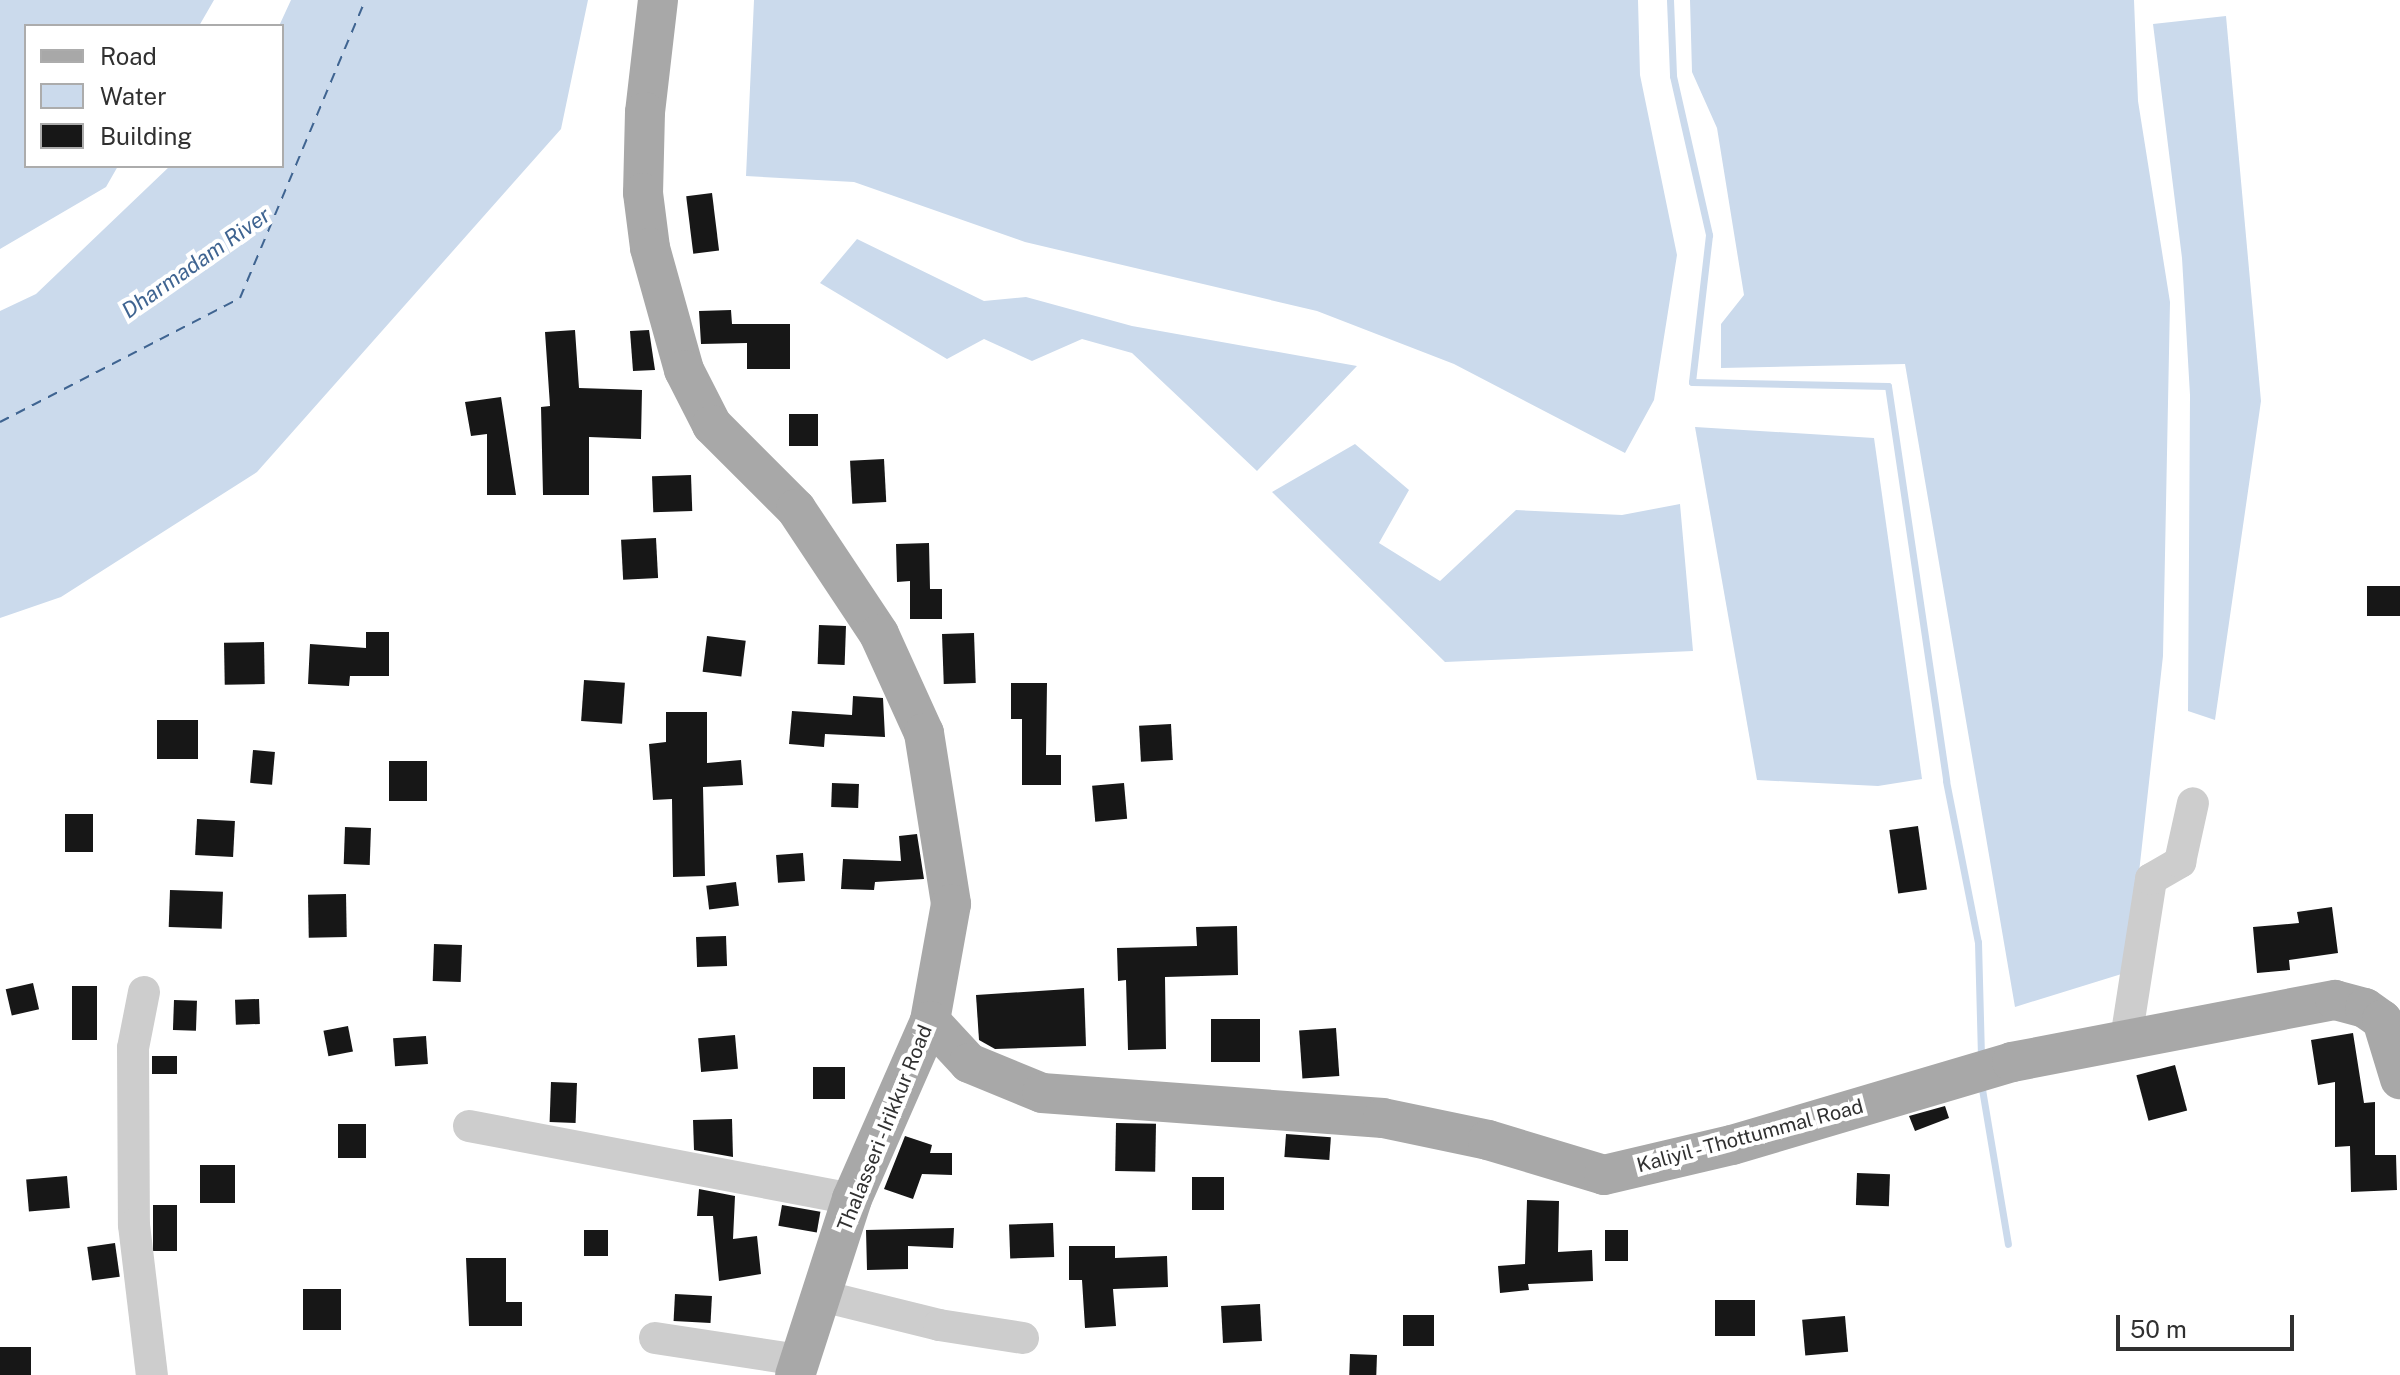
<!DOCTYPE html>
<html>
<head>
<meta charset="utf-8">
<style>
	body { margin:0 }
	#map { position:relative; width:2400px; height:1375px; overflow:hidden; background:#fff; font-family:"Public Sans",sans-serif }
	div>[style] { position:absolute }
	[style*='--x'] { left:calc(var(--x)*1px); top:calc(var(--y)*1px); width:calc(var(--w)*1px); rotate:calc(var(--a)*1deg) }
	.water>* { inset:0; background:#cbdaec }
	.stream>* { height:7px; margin:-3.5px; padding:0 3.5px; transform-origin:3.5px; border-radius:3.5px; background:#cbdaec }
	.ferry>* { height:2px; margin-top:-1px; transform-origin:0; background:repeating-linear-gradient(90deg,#3f6491 0 10px,transparent 0 18px) }
	.building>* { inset:0; background:#171717; transform-origin:0 0 }
	.minor>* { height:32px; margin:-16px; padding:0 16px; transform-origin:16px; border-radius:16px; background:#cdcdcd }
	.major>* { height:40px; margin:-20px; padding:0 20px; transform-origin:20px; border-radius:20px; background:#a8a8a8 }
	span { translate:-50% -50%; white-space:nowrap; text-align:center; line-height:1.15; -webkit-text-stroke:8px #fff; paint-order:stroke }
	.street-label { font-size:20px; color:#303030 }
	.water-label { font-size:22px; color:#3f6491; font-style:italic }
	.legend { position:absolute; left:24px; top:24px; width:260px; height:144px; box-sizing:border-box; background:#fff; border:2px solid #acacac; margin:0; padding:10px 14px; list-style:none; font-size:24px; color:#303030 }
	.legend li { display:flex; align-items:center; gap:16px; height:40px }
	.legend b { width:40px; border:2px solid #acacac }
	.scale { position:absolute; left:2116px; top:1315px; width:178px; height:36px; box-sizing:border-box; border:4px solid #303030; border-top:0; padding-left:10px; font-size:24px; line-height:28px; white-space:nowrap; color:#303030; -webkit-text-stroke:6px #fff; paint-order:stroke }
</style>
</head>
<body>
<div id="map">
	<div class="water">
		<i style="clip-path:polygon(0 0,214px 0,199px 26px,26px 26px,26px 166px,118px 166px,106px 187px,0 249px)"></i>
		<i style="clip-path:polygon(291px 0,588px 0,561px 129px,257px 472px,61px 597px,0 618px,0 311px,36px 294px,170px 166px,282px 166px,279px 26px)"></i>
		<i style="clip-path:polygon(754px 0,1638px 0,1640px 75px,1677px 255px,1654px 400px,1625px 453px,1454px 364px,1317px 311px,1025px 242px,854px 182px,746px 176px)"></i>
		<i style="clip-path:polygon(1690px 0,2134px 0,2138px 101px,2170px 302px,2163px 656px,2128px 972px,2015px 1007px,1905px 364px,1721px 368px,1721px 324px,1744px 295px,1717px 128px,1692px 72px)"></i>
		<i style="clip-path:polygon(2226px 16px,2261px 401px,2215px 720px,2188px 711px,2190px 395px,2182px 258px,2153px 24px)"></i>
		<i style="clip-path:polygon(857px 239px,984px 301px,1026px 297px,1132px 326px,1357px 366px,1257px 471px,1132px 353px,1082px 339px,1032px 361px,984px 339px,947px 359px,820px 283px)"></i>
		<i style="clip-path:polygon(1695px 427px,1874px 438px,1922px 779px,1878px 786px,1757px 780px)"></i>
		<i style="clip-path:polygon(1355px 444px,1409px 490px,1379px 543px,1440px 581px,1516px 510px,1622px 515px,1680px 504px,1693px 651px,1445px 662px,1272px 492px)"></i>
	</div>
	<div class="stream">
		<i style="--x:1670;--y:0;--w:76;--a:87.7"></i>
		<i style="--x:1673;--y:76;--w:163;--a:77.2"></i>
		<i style="--x:1709;--y:235;--w:148;--a:96.6"></i>
		<i style="--x:1692;--y:382;--w:196;--a:1.2"></i>
		<i style="--x:1888;--y:386;--w:399;--a:81.6"></i>
		<i style="--x:1946;--y:781;--w:164;--a:78.8"></i>
		<i style="--x:1978;--y:942;--w:111;--a:88.5"></i>
		<i style="--x:1982;--y:1089;--w:157;--a:80.5"></i>
	</div>
	<div class="ferry">
		<i style="--x:0;--y:422;--w:270;--a:-27.3"></i>
		<i style="--x:240;--y:298;--w:323;--a:-67.2"></i>
	</div>
	<div class="building">
		<i style="left:712px;top:193px;width:58px;height:26px;rotate:83deg"></i>
		<i style="clip-path:polygon(731px 310px,732px 324px,790px 324px,790px 369px,747px 369px,747px 343px,701px 344px,699px 311px)"></i>
		<i style="clip-path:polygon(575px 330px,579px 388px,642px 390px,641px 439px,589px 437px,589px 495px,543px 495px,541px 407px,550px 406px,545px 332px)"></i>
		<i style="clip-path:polygon(649px 330px,655px 370px,633px 371px,630px 331px)"></i>
		<i style="clip-path:polygon(501px 397px,516px 495px,487px 495px,487px 434px,471px 436px,465px 402px)"></i>
		<i style="left:818px;top:414px;width:32px;height:29px;rotate:90deg"></i>
		<i style="left:884px;top:459px;width:43px;height:34px;rotate:87deg"></i>
		<i style="left:691px;top:475px;width:36px;height:39px;rotate:88deg"></i>
		<i style="left:656px;top:538px;width:40px;height:35px;rotate:87deg"></i>
		<i style="clip-path:polygon(929px 543px,930px 589px,942px 589px,942px 619px,910px 619px,910px 581px,897px 582px,896px 544px)"></i>
		<i style="left:2400px;top:586px;width:30px;height:33px;rotate:90deg"></i>
		<i style="left:819px;top:625px;width:27px;height:39px;rotate:2deg"></i>
		<i style="clip-path:polygon(366px 632px,389px 632px,389px 676px,350px 676px,349px 686px,308px 684px,310px 644px,366px 648px)"></i>
		<i style="left:974px;top:633px;width:50px;height:32px;rotate:88deg"></i>
		<i style="left:707px;top:636px;width:39px;height:36px;rotate:7deg"></i>
		<i style="left:264px;top:642px;width:42px;height:40px;rotate:89deg"></i>
		<i style="left:584px;top:680px;width:41px;height:41px;rotate:4deg"></i>
		<i style="clip-path:polygon(1011px 683px,1047px 683px,1046px 755px,1061px 755px,1061px 785px,1022px 785px,1022px 719px,1011px 719px)"></i>
		<i style="clip-path:polygon(853px 696px,883px 698px,885px 737px,825px 734px,824px 747px,789px 744px,792px 711px,852px 715px)"></i>
		<i style="clip-path:polygon(666px 712px,707px 712px,707px 763px,741px 760px,743px 785px,703px 787px,705px 876px,673px 877px,672px 799px,653px 800px,649px 744px,666px 742px)"></i>
		<i style="left:157px;top:720px;width:41px;height:39px"></i>
		<i style="left:1171px;top:724px;width:36px;height:32px;rotate:87deg"></i>
		<i style="left:253px;top:750px;width:22px;height:33px;rotate:5deg"></i>
		<i style="left:389px;top:761px;width:38px;height:40px"></i>
		<i style="left:832px;top:783px;width:27px;height:24px;rotate:2deg"></i>
		<i style="left:1124px;top:783px;width:36px;height:32px;rotate:85deg"></i>
		<i style="left:65px;top:814px;width:28px;height:38px"></i>
		<i style="left:197px;top:819px;width:38px;height:36px;rotate:3deg"></i>
		<i style="left:1918px;top:826px;width:64px;height:29px;rotate:82deg"></i>
		<i style="left:345px;top:827px;width:26px;height:37px;rotate:2deg"></i>
		<i style="clip-path:polygon(917px 834px,924px 879px,875px 882px,874px 890px,841px 889px,843px 859px,901px 861px,899px 836px)"></i>
		<i style="left:803px;top:853px;width:28px;height:27px;rotate:86deg"></i>
		<i style="left:736px;top:882px;width:24px;height:30px;rotate:83deg"></i>
		<i style="left:170px;top:890px;width:53px;height:37px;rotate:2deg"></i>
		<i style="left:346px;top:894px;width:43px;height:38px;rotate:89deg"></i>
		<i style="clip-path:polygon(2332px 907px,2338px 953px,2289px 960px,2290px 970px,2257px 973px,2253px 927px,2299px 923px,2297px 912px)"></i>
		<i style="clip-path:polygon(1237px 926px,1238px 975px,1165px 977px,1166px 1049px,1128px 1050px,1126px 980px,1118px 981px,1117px 948px,1197px 946px,1196px 927px)"></i>
		<i style="left:726px;top:936px;width:30px;height:30px;rotate:88deg"></i>
		<i style="left:434px;top:944px;width:28px;height:37px;rotate:2deg"></i>
		<i style="left:33px;top:983px;width:27px;height:28px;rotate:77deg"></i>
		<i style="left:72px;top:986px;width:25px;height:54px"></i>
		<i style="clip-path:polygon(1084px 988px,1086px 1046px,995px 1049px,979px 1040px,976px 995px)"></i>
		<i style="left:259px;top:999px;width:25px;height:24px;rotate:88deg"></i>
		<i style="left:174px;top:1000px;width:23px;height:30px;rotate:2deg"></i>
		<i style="left:1211px;top:1019px;width:49px;height:43px"></i>
		<i style="left:348px;top:1026px;width:26px;height:25px;rotate:79deg"></i>
		<i style="left:1336px;top:1028px;width:48px;height:37px;rotate:86deg"></i>
		<i style="clip-path:polygon(2353px 1033px,2364px 1103px,2375px 1102px,2375px 1155px,2396px 1155px,2397px 1190px,2351px 1192px,2350px 1146px,2335px 1147px,2335px 1082px,2318px 1085px,2311px 1040px)"></i>
		<i style="left:735px;top:1035px;width:34px;height:37px;rotate:85deg"></i>
		<i style="left:426px;top:1036px;width:28px;height:33px;rotate:86deg"></i>
		<i style="left:152px;top:1056px;width:25px;height:18px"></i>
		<i style="left:2175px;top:1065px;width:47px;height:40px;rotate:75deg"></i>
		<i style="left:813px;top:1067px;width:32px;height:32px"></i>
		<i style="left:551px;top:1082px;width:26px;height:40px;rotate:2deg"></i>
		<i style="clip-path:polygon(1945px 1106px,1949px 1118px,1915px 1131px,1909px 1116px)"></i>
		<i style="clip-path:polygon(732px 1119px,733px 1157px,694px 1150px,693px 1120px)"></i>
		<i style="left:1116px;top:1123px;width:40px;height:48px;rotate:1deg"></i>
		<i style="left:338px;top:1124px;width:28px;height:34px"></i>
		<i style="left:1286px;top:1134px;width:45px;height:23px;rotate:4deg"></i>
		<i style="clip-path:polygon(905px 1136px,932px 1145px,930px 1153px,952px 1153px,952px 1175px,922px 1174px,913px 1199px,884px 1189px)"></i>
		<i style="left:200px;top:1165px;width:35px;height:38px"></i>
		<i style="left:1857px;top:1173px;width:33px;height:32px;rotate:2deg"></i>
		<i style="left:67px;top:1176px;width:32px;height:41px;rotate:85deg"></i>
		<i style="left:1192px;top:1177px;width:32px;height:33px"></i>
		<i style="clip-path:polygon(699px 1189px,735px 1196px,733px 1239px,757px 1236px,761px 1274px,719px 1281px,713px 1216px,697px 1216px)"></i>
		<i style="clip-path:polygon(1527px 1200px,1559px 1201px,1558px 1252px,1592px 1250px,1593px 1281px,1528px 1284px,1529px 1290px,1500px 1293px,1498px 1266px,1525px 1264px)"></i>
		<i style="left:153px;top:1205px;width:24px;height:46px"></i>
		<i style="left:782px;top:1205px;width:39px;height:21px;rotate:10deg"></i>
		<i style="left:1053px;top:1223px;width:34px;height:44px;rotate:88deg"></i>
		<i style="clip-path:polygon(954px 1228px,953px 1248px,908px 1246px,908px 1269px,867px 1270px,866px 1230px)"></i>
		<i style="left:608px;top:1230px;width:26px;height:24px;rotate:90deg"></i>
		<i style="left:1605px;top:1230px;width:23px;height:31px"></i>
		<i style="left:115px;top:1243px;width:34px;height:28px;rotate:82deg"></i>
		<i style="clip-path:polygon(1069px 1246px,1115px 1246px,1115px 1258px,1167px 1256px,1168px 1287px,1113px 1289px,1116px 1326px,1085px 1328px,1082px 1280px,1069px 1280px)"></i>
		<i style="clip-path:polygon(466px 1258px,506px 1258px,506px 1302px,522px 1302px,522px 1326px,469px 1326px)"></i>
		<i style="left:303px;top:1289px;width:38px;height:41px"></i>
		<i style="left:675px;top:1294px;width:37px;height:27px;rotate:3deg"></i>
		<i style="left:1715px;top:1300px;width:40px;height:36px"></i>
		<i style="left:1260px;top:1304px;width:37px;height:39px;rotate:87deg"></i>
		<i style="left:1403px;top:1315px;width:31px;height:31px"></i>
		<i style="left:1845px;top:1316px;width:36px;height:43px;rotate:85deg"></i>
		<i style="left:0;top:1347px;width:31px;height:28px"></i>
		<i style="left:1350px;top:1354px;width:27px;height:21px;rotate:2deg"></i>
	</div>
	<div class="minor">
		<i style="--x:144;--y:992;--w:57;--a:101.1"></i>
		<i style="--x:133;--y:1048;--w:177;--a:89.7"></i>
		<i style="--x:134;--y:1225;--w:151;--a:83.2"></i>
		<i style="--x:2126;--y:1039;--w:162;--a:-81.1"></i>
		<i style="--x:2151;--y:879;--w:34;--a:-30"></i>
		<i style="--x:2180;--y:862;--w:60;--a:-77.6"></i>
		<i style="--x:469;--y:1126;--w:390;--a:10.8"></i>
		<i style="--x:822;--y:1296;--w:121;--a:13.9"></i>
		<i style="--x:939;--y:1325;--w:85;--a:8.8"></i>
		<i style="--x:655;--y:1338;--w:146;--a:8.7"></i>
	</div>
	<div class="major">
		<i style="--x:658;--y:0;--w:113;--a:96.6"></i>
		<i style="--x:645;--y:112;--w:81;--a:91.4"></i>
		<i style="--x:643;--y:193;--w:55;--a:82.7"></i>
		<i style="--x:650;--y:248;--w:127;--a:74.4"></i>
		<i style="--x:684;--y:370;--w:62;--a:63"></i>
		<i style="--x:712;--y:425;--w:119;--a:45"></i>
		<i style="--x:796;--y:509;--w:150;--a:56.4"></i>
		<i style="--x:879;--y:634;--w:109;--a:65.6"></i>
		<i style="--x:924;--y:733;--w:173;--a:81"></i>
		<i style="--x:951;--y:904;--w:119;--a:100.2"></i>
		<i style="--x:930;--y:1021;--w:194;--a:113.7"></i>
		<i style="--x:852;--y:1199;--w:185;--a:107.9"></i>
		<i style="--x:930;--y:1021;--w:57;--a:47.1"></i>
		<i style="--x:969;--y:1063;--w:79;--a:22.3"></i>
		<i style="--x:1042;--y:1093;--w:342;--a:4.2"></i>
		<i style="--x:1383;--y:1118;--w:107;--a:11.8"></i>
		<i style="--x:1488;--y:1140;--w:121;--a:16.8"></i>
		<i style="--x:1604;--y:1175;--w:131;--a:-13.2"></i>
		<i style="--x:1732;--y:1145;--w:292;--a:-16.5"></i>
		<i style="--x:2012;--y:1062;--w:329;--a:-10.9"></i>
		<i style="--x:2335;--y:1000;--w:31;--a:15"></i>
		<i style="--x:2365;--y:1008;--w:21;--a:35"></i>
		<i style="--x:2382;--y:1020;--w:62;--a:73"></i>
	</div>
	<div class="street-label">
		<span style="left:885px;top:1128px;rotate:-68deg">Thalasseri - Irikkur Road</span>
		<span style="left:1750px;top:1136px;rotate:-15deg">Kaliyil - Thottummal Road</span>
	</div>
	<div class="water-label">
		<span style="left:196px;top:263px;rotate:-35deg">Dharmadam River</span>
	</div>
	<ul class="legend">
	<li><b style="height:10px;background:#a8a8a8"></b>Road</li>
	<li><b style="height:22px;background:#cbdaec"></b>Water</li>
	<li><b style="height:22px;background:#171717"></b>Building</li>
	</ul>
	<div class="scale">50 m</div>
</div>
</body>
</html>
